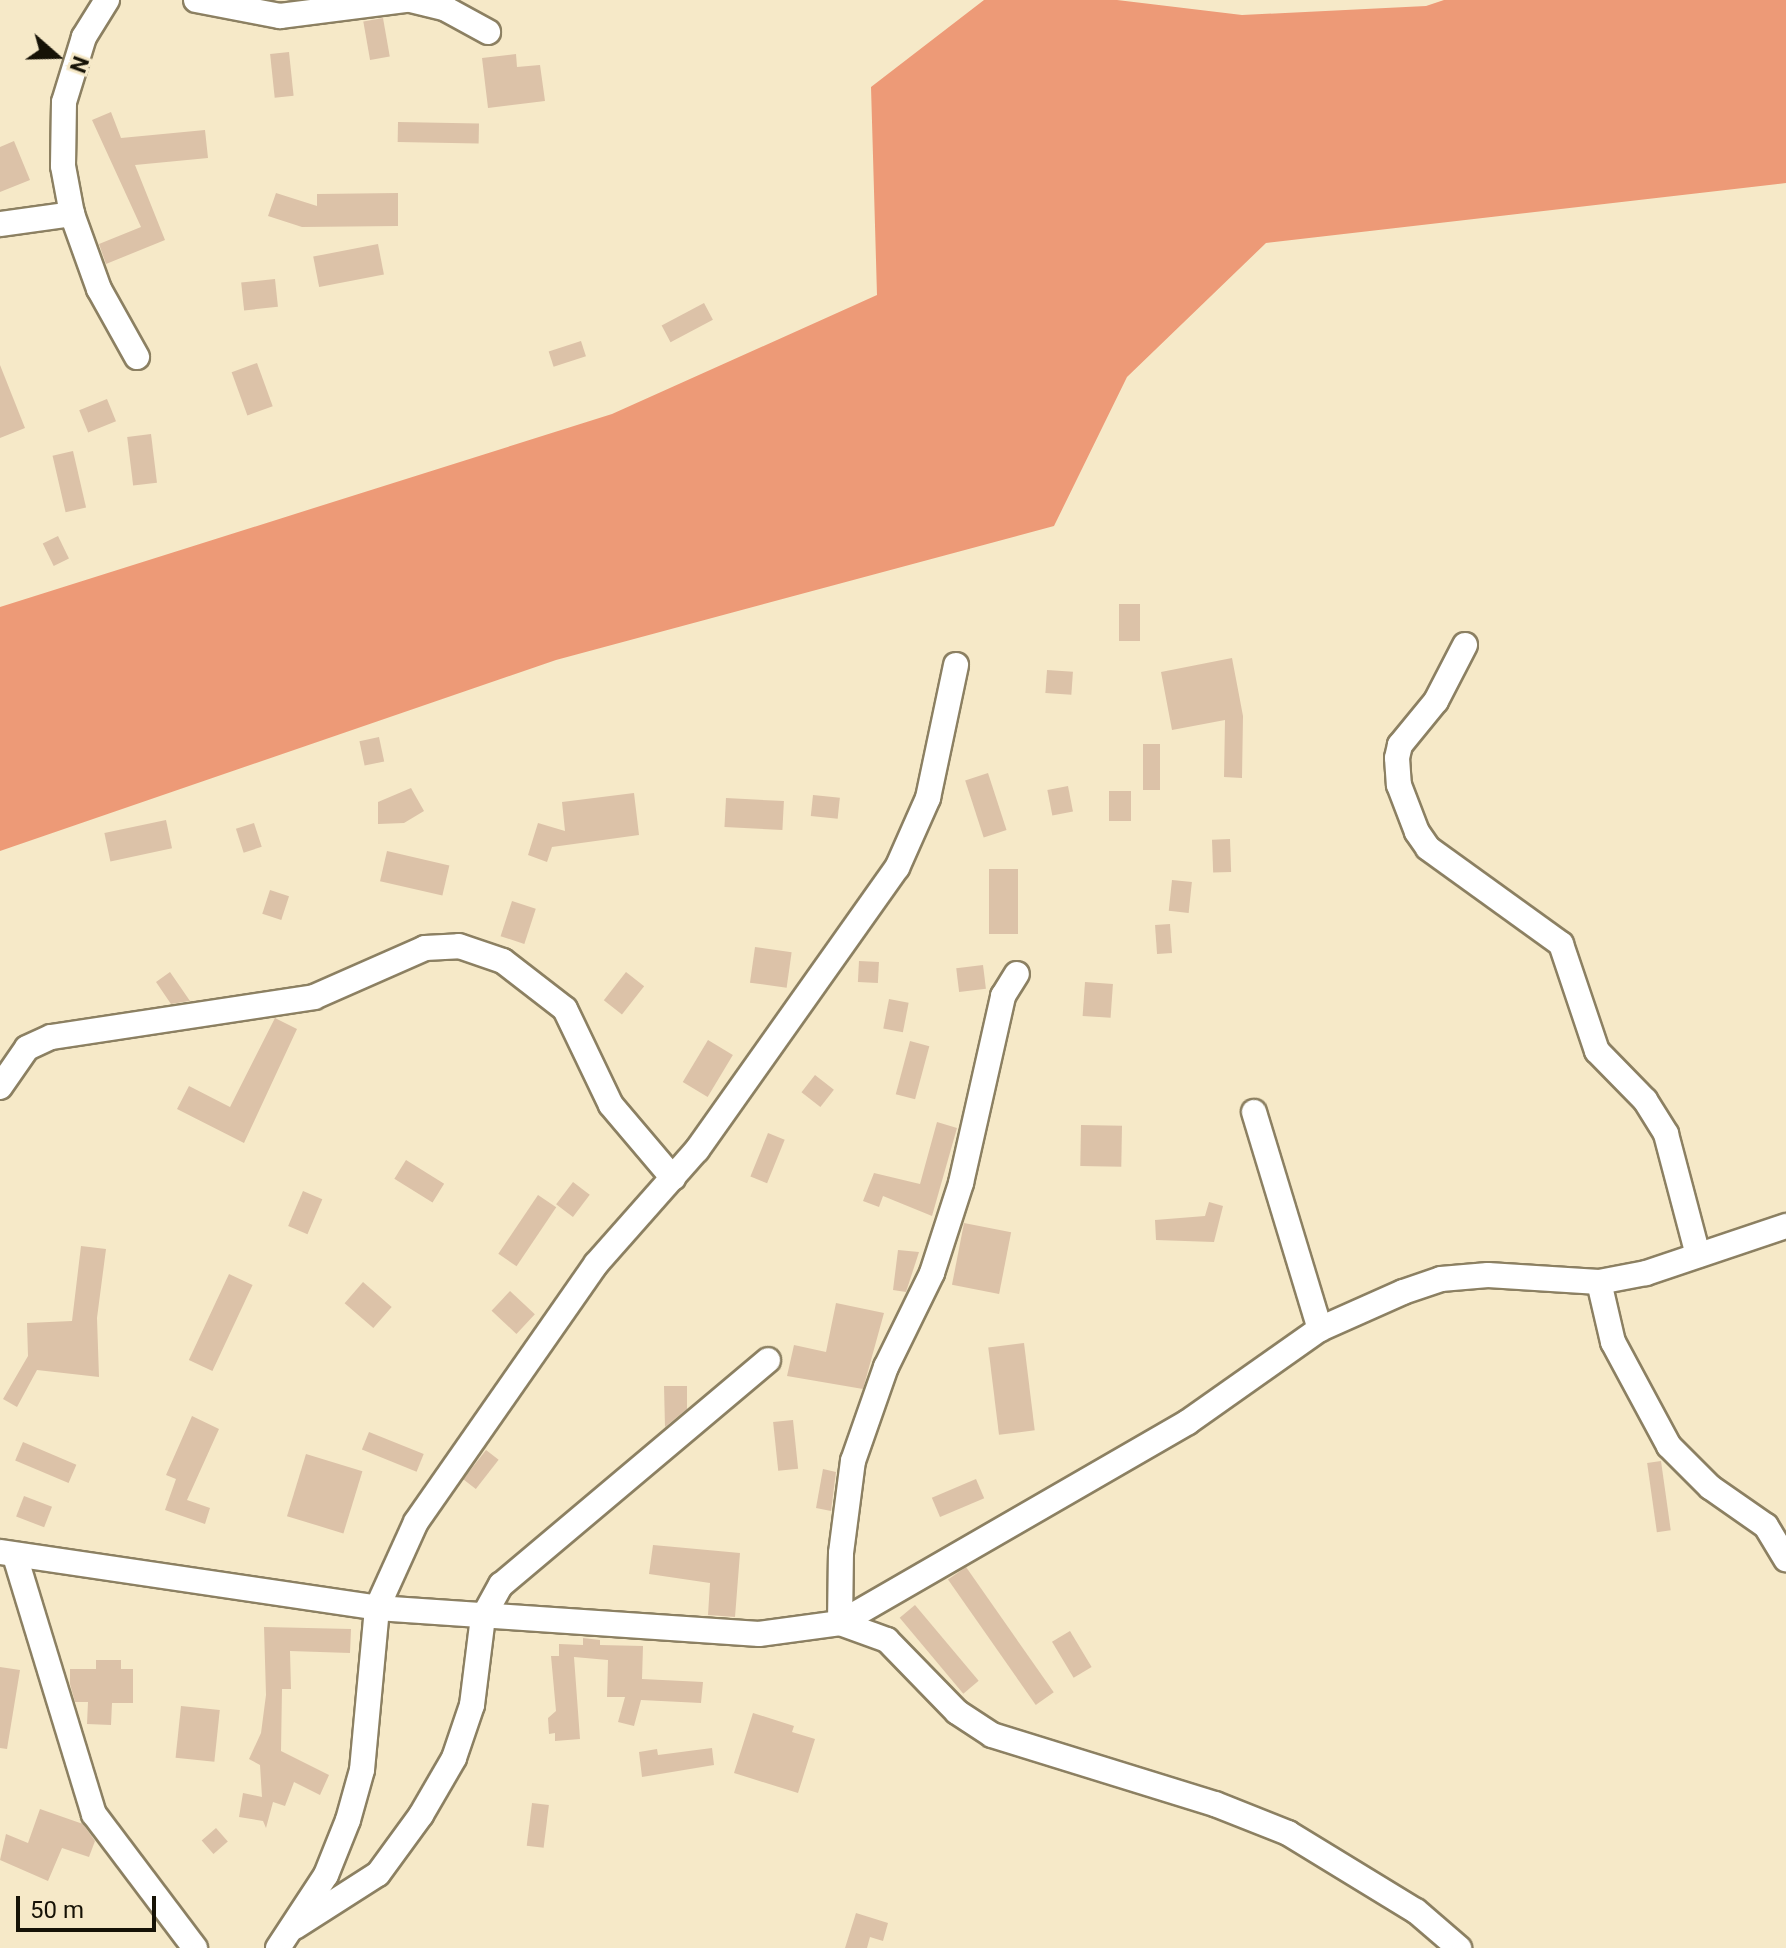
<!DOCTYPE html>
<html>
<head>
<meta charset="utf-8">
<style>
	body { margin:0 }
	#map { position:relative; width:1786px; height:1948px; overflow:hidden; background:#f6e9c8; font-family:Roboto,sans-serif }
	div>[style] { position:absolute }
	[style*='--x'] { left:calc(var(--x)*1px); top:calc(var(--y)*1px); width:calc(var(--w)*1px); rotate:calc(var(--a)*1deg) }
	.forest>* { inset:0; background:#ed9a77 }
	.building>* { inset:0; background:#dcc2a8; transform-origin:0 0 }
	.roads { filter:drop-shadow(2px 0 #8c8062) drop-shadow(-2px 0 #8c8062) drop-shadow(0 2px #8c8062) drop-shadow(0 -2px #8c8062) }
	.minor>* { height:24px; margin:-12px; padding:0 12px; transform-origin:12px; border-radius:12px; background:#fff }
	span { translate:-50% -50%; white-space:nowrap; text-align:center; line-height:1.15; -webkit-text-stroke:6px #f6e9c8; paint-order:stroke }
	.north { position:absolute; left:16px; top:16px; width:80px; height:80px; -webkit-text-stroke:6px #f6e9c8; paint-order:stroke; rotate:110deg; font-size:22px; font-weight:700; line-height:32px; text-align:center; color:#161206 }
	.north::after { content:''; display:block; margin:auto; width:28px; height:36px; background:#161206; clip-path:polygon(50% 0,100% 100%,50% 72%,0 100%) }
	.scale { position:absolute; left:16px; top:1896px; width:140px; height:36px; box-sizing:border-box; border:4px solid #161206; border-top:0; padding-left:10px; font-size:24px; line-height:28px; white-space:nowrap; color:#161206; -webkit-text-stroke:6px #f6e9c8; paint-order:stroke }
</style>
</head>
<body>
<div id="map">
	<div class="forest">
		<i style="clip-path:polygon(984px 0,1117px 0,1242px 15px,1426px 6px,1444px 0,1786px 0,1786px 183px,1266px 243px,1127px 377px,1054px 526px,556px 660px,0 851px,0 607px,612px 414px,877px 295px,871px 87px)"></i>
	</div>
	<div class="building">
		<i style="left:383px;top:18px;width:39px;height:20px;rotate:80deg"></i>
		<i style="left:289px;top:52px;width:44px;height:19px;rotate:84deg"></i>
		<i style="clip-path:polygon(516px 54px,517px 67px,540px 65px,545px 101px,488px 108px,482px 58px)"></i>
		<i style="clip-path:polygon(111px 112px,121px 138px,205px 130px,208px 158px,135px 165px,165px 240px,106px 264px,99px 244px,141px 227px,92px 120px)"></i>
		<i style="left:398px;top:122px;width:81px;height:20px;rotate:1deg"></i>
		<i style="clip-path:polygon(14px 141px,30px 180px,0 192px,0 147px)"></i>
		<i style="clip-path:polygon(276px 193px,317px 206px,317px 194px,398px 193px,398px 226px,302px 227px,268px 216px)"></i>
		<i style="left:378px;top:244px;width:31px;height:66px;rotate:79deg"></i>
		<i style="left:275px;top:279px;width:28px;height:34px;rotate:84deg"></i>
		<i style="left:704px;top:303px;width:19px;height:48px;rotate:62deg"></i>
		<i style="left:581px;top:341px;width:16px;height:34px;rotate:72deg"></i>
		<i style="left:257px;top:363px;width:46px;height:27px;rotate:70deg"></i>
		<i style="clip-path:polygon(0 365px,25px 428px,0 438px)"></i>
		<i style="left:107px;top:399px;width:24px;height:30px;rotate:68deg"></i>
		<i style="left:151px;top:434px;width:49px;height:24px;rotate:83deg"></i>
		<i style="left:73px;top:451px;width:58px;height:21px;rotate:77deg"></i>
		<i style="left:58px;top:536px;width:25px;height:17px;rotate:64deg"></i>
		<i style="left:1119px;top:604px;width:21px;height:37px"></i>
		<i style="clip-path:polygon(1232px 658px,1243px 716px,1242px 778px,1224px 777px,1225px 720px,1172px 730px,1161px 672px)"></i>
		<i style="left:1047px;top:670px;width:26px;height:23px;rotate:4deg"></i>
		<i style="left:379px;top:737px;width:25px;height:20px;rotate:78deg"></i>
		<i style="left:1143px;top:744px;width:17px;height:46px"></i>
		<i style="left:988px;top:773px;width:60px;height:24px;rotate:72deg"></i>
		<i style="left:1068px;top:786px;width:26px;height:21px;rotate:79deg"></i>
		<i style="clip-path:polygon(411px 788px,424px 811px,404px 823px,378px 824px,378px 802px)"></i>
		<i style="left:1109px;top:791px;width:22px;height:30px"></i>
		<i style="clip-path:polygon(634px 793px,639px 835px,552px 847px,547px 862px,528px 855px,538px 823px,565px 831px,562px 802px)"></i>
		<i style="left:813px;top:795px;width:27px;height:21px;rotate:6deg"></i>
		<i style="left:726px;top:798px;width:58px;height:29px;rotate:3deg"></i>
		<i style="left:166px;top:820px;width:29px;height:63px;rotate:78deg"></i>
		<i style="left:254px;top:823px;width:25px;height:19px;rotate:72deg"></i>
		<i style="left:1230px;top:839px;width:33px;height:18px;rotate:88deg"></i>
		<i style="left:387px;top:851px;width:64px;height:31px;rotate:13deg"></i>
		<i style="left:989px;top:869px;width:29px;height:65px"></i>
		<i style="left:1172px;top:880px;width:20px;height:31px;rotate:6deg"></i>
		<i style="left:270px;top:890px;width:20px;height:25px;rotate:18deg"></i>
		<i style="left:512px;top:901px;width:25px;height:37px;rotate:18deg"></i>
		<i style="left:1170px;top:924px;width:29px;height:15px;rotate:86deg"></i>
		<i style="left:755px;top:947px;width:37px;height:36px;rotate:8deg"></i>
		<i style="left:859px;top:961px;width:20px;height:21px;rotate:3deg"></i>
		<i style="left:983px;top:965px;width:24px;height:27px;rotate:83deg"></i>
		<i style="clip-path:polygon(170px 972px,190px 1001px,189px 1001px,171px 1004px,156px 982px)"></i>
		<i style="left:626px;top:972px;width:23px;height:36px;rotate:38deg"></i>
		<i style="left:1085px;top:982px;width:28px;height:34px;rotate:4deg"></i>
		<i style="left:889px;top:999px;width:20px;height:30px;rotate:11deg"></i>
		<i style="clip-path:polygon(275px 1018px,297px 1029px,244px 1143px,177px 1109px,189px 1086px,230px 1107px)"></i>
		<i style="left:708px;top:1040px;width:29px;height:49px;rotate:31deg"></i>
		<i style="left:910px;top:1041px;width:20px;height:55px;rotate:15deg"></i>
		<i style="left:815px;top:1075px;width:24px;height:22px;rotate:38deg"></i>
		<i style="clip-path:polygon(937px 1122px,957px 1128px,932px 1216px,883px 1196px,879px 1207px,863px 1201px,874px 1173px,920px 1184px)"></i>
		<i style="left:1081px;top:1125px;width:41px;height:41px;rotate:1deg"></i>
		<i style="left:768px;top:1133px;width:18px;height:47px;rotate:22deg"></i>
		<i style="left:406px;top:1160px;width:45px;height:22px;rotate:32deg"></i>
		<i style="left:573px;top:1182px;width:21px;height:28px;rotate:37deg"></i>
		<i style="left:303px;top:1191px;width:21px;height:38px;rotate:23deg"></i>
		<i style="left:538px;top:1195px;width:22px;height:71px;rotate:34deg"></i>
		<i style="clip-path:polygon(1209px 1202px,1223px 1206px,1214px 1242px,1156px 1240px,1155px 1220px,1205px 1216px)"></i>
		<i style="left:964px;top:1223px;width:48px;height:63px;rotate:11deg"></i>
		<i style="clip-path:polygon(81px 1246px,106px 1249px,97px 1318px,99px 1377px,37px 1370px,17px 1407px,3px 1399px,28px 1356px,27px 1323px,72px 1321px)"></i>
		<i style="clip-path:polygon(898px 1250px,919px 1252px,906px 1292px,893px 1290px)"></i>
		<i style="left:229px;top:1274px;width:26px;height:95px;rotate:25deg"></i>
		<i style="left:363px;top:1282px;width:38px;height:28px;rotate:41deg"></i>
		<i style="left:510px;top:1291px;width:34px;height:27px;rotate:43deg"></i>
		<i style="clip-path:polygon(836px 1303px,884px 1313px,863px 1389px,787px 1376px,794px 1345px,826px 1352px)"></i>
		<i style="left:1024px;top:1343px;width:88px;height:36px;rotate:83deg"></i>
		<i style="clip-path:polygon(664px 1386px,687px 1386px,687px 1409px,665px 1427px)"></i>
		<i style="clip-path:polygon(192px 1416px,219px 1429px,187px 1500px,210px 1508px,205px 1524px,165px 1510px,176px 1479px,166px 1475px)"></i>
		<i style="left:793px;top:1420px;width:49px;height:20px;rotate:84deg"></i>
		<i style="left:369px;top:1432px;width:59px;height:19px;rotate:22deg"></i>
		<i style="left:23px;top:1442px;width:58px;height:20px;rotate:23deg"></i>
		<i style="left:486px;top:1450px;width:16px;height:37px;rotate:38deg"></i>
		<i style="left:306px;top:1454px;width:59px;height:65px;rotate:17deg"></i>
		<i style="left:1661px;top:1461px;width:70px;height:14px;rotate:82deg"></i>
		<i style="clip-path:polygon(823px 1469px,836px 1472px,831px 1511px,816px 1508px)"></i>
		<i style="left:976px;top:1479px;width:21px;height:48px;rotate:67deg"></i>
		<i style="left:24px;top:1496px;width:30px;height:22px;rotate:21deg"></i>
		<i style="clip-path:polygon(653px 1545px,740px 1553px,735px 1617px,708px 1615px,710px 1583px,649px 1574px)"></i>
		<i style="left:966px;top:1567px;width:153px;height:22px;rotate:55deg"></i>
		<i style="left:915px;top:1605px;width:99px;height:20px;rotate:50deg"></i>
		<i style="clip-path:polygon(264px 1627px,351px 1629px,350px 1653px,290px 1651px,291px 1689px,282px 1689px,281px 1751px,329px 1775px,320px 1795px,294px 1782px,285px 1806px,273px 1802px,266px 1828px,263px 1821px,239px 1817px,243px 1793px,262px 1797px,260px 1765px,249px 1759px,261px 1733px,266px 1695px)"></i>
		<i style="left:1070px;top:1631px;width:42px;height:21px;rotate:59deg"></i>
		<i style="clip-path:polygon(583px 1638px,600px 1640px,600px 1645px,643px 1646px,642px 1679px,703px 1682px,701px 1703px,641px 1700px,634px 1726px,618px 1722px,625px 1697px,607px 1697px,608px 1660px,574px 1657px,580px 1739px,555px 1741px,555px 1733px,549px 1734px,548px 1718px,556px 1711px,551px 1656px,559px 1656px,559px 1644px,583px 1645px)"></i>
		<i style="clip-path:polygon(96px 1660px,121px 1660px,121px 1669px,133px 1669px,133px 1703px,112px 1703px,111px 1725px,87px 1724px,88px 1702px,75px 1702px,70px 1684px,70px 1669px,96px 1669px)"></i>
		<i style="clip-path:polygon(0 1667px,20px 1670px,7px 1749px,0 1748px)"></i>
		<i style="left:181px;top:1706px;width:39px;height:52px;rotate:6deg"></i>
		<i style="clip-path:polygon(753px 1713px,794px 1726px,792px 1732px,815px 1739px,798px 1793px,734px 1773px)"></i>
		<i style="clip-path:polygon(712px 1748px,714px 1765px,642px 1777px,639px 1752px,657px 1749px,658px 1755px)"></i>
		<i style="left:532px;top:1803px;width:17px;height:43px;rotate:7deg"></i>
		<i style="clip-path:polygon(40px 1809px,83px 1824px,95px 1841px,89px 1857px,62px 1848px,48px 1881px,0 1860px,6px 1834px,28px 1843px)"></i>
		<i style="left:216px;top:1828px;width:18px;height:19px;rotate:49deg"></i>
		<i style="clip-path:polygon(856px 1913px,888px 1923px,883px 1941px,870px 1937px,867px 1948px,845px 1948px)"></i>
	</div>
	<div class="roads">
		<div class="minor">
			<i style="--x:107;--y:0;--w:44;--a:121.9"></i>
			<i style="--x:84;--y:37;--w:68;--a:107.1"></i>
			<i style="--x:64;--y:102;--w:64;--a:90.9"></i>
			<i style="--x:63;--y:166;--w:49;--a:79.4"></i>
			<i style="--x:72;--y:214;--w:80;--a:70.2"></i>
			<i style="--x:99;--y:289;--w:78;--a:60.8"></i>
			<i style="--x:196;--y:0;--w:86;--a:10.8"></i>
			<i style="--x:280;--y:16;--w:128;--a:-7.2"></i>
			<i style="--x:411;--y:0;--w:36;--a:14"></i>
			<i style="--x:446;--y:9;--w:48;--a:28.7"></i>
			<i style="--x:0;--y:224;--w:73;--a:-7.9"></i>
			<i style="--x:1465;--y:645;--w:63;--a:117.4"></i>
			<i style="--x:1436;--y:701;--w:57;--a:129.3"></i>
			<i style="--x:1400;--y:745;--w:13;--a:103"></i>
			<i style="--x:1397;--y:758;--w:27;--a:86"></i>
			<i style="--x:1399;--y:785;--w:50;--a:69"></i>
			<i style="--x:1417;--y:832;--w:19;--a:55"></i>
			<i style="--x:1428;--y:848;--w:164;--a:35.8"></i>
			<i style="--x:1561;--y:944;--w:113;--a:71.4"></i>
			<i style="--x:1597;--y:1051;--w:69;--a:45.6"></i>
			<i style="--x:1645;--y:1100;--w:40;--a:58"></i>
			<i style="--x:1666;--y:1134;--w:125;--a:75.2"></i>
			<i style="--x:0;--y:1087;--w:47;--a:-55.3"></i>
			<i style="--x:27;--y:1048;--w:26;--a:-25"></i>
			<i style="--x:51;--y:1037;--w:266;--a:-8.6"></i>
			<i style="--x:314;--y:997;--w:121;--a:-23.8"></i>
			<i style="--x:425;--y:948;--w:34;--a:-3"></i>
			<i style="--x:459;--y:946;--w:46;--a:18.8"></i>
			<i style="--x:503;--y:961;--w:78;--a:37.7"></i>
			<i style="--x:565;--y:1009;--w:106;--a:64.4"></i>
			<i style="--x:611;--y:1105;--w:96;--a:49.7"></i>
			<i style="--x:1254;--y:1112;--w:227;--a:73.1"></i>
			<i style="--x:1599;--y:1282;--w:62;--a:76.9"></i>
			<i style="--x:1613;--y:1342;--w:118;--a:61.7"></i>
			<i style="--x:1669;--y:1446;--w:58;--a:45"></i>
			<i style="--x:1710;--y:1487;--w:68;--a:34.9"></i>
			<i style="--x:1766;--y:1526;--w:39;--a:59"></i>
			<i style="--x:0;--y:1552;--w:381;--a:8.4"></i>
			<i style="--x:377;--y:1608;--w:383;--a:3.9"></i>
			<i style="--x:759;--y:1634;--w:82;--a:-7.7"></i>
			<i style="--x:840;--y:1623;--w:50;--a:19.9"></i>
			<i style="--x:887;--y:1640;--w:100;--a:45.8"></i>
			<i style="--x:957;--y:1712;--w:42;--a:33.3"></i>
			<i style="--x:992;--y:1735;--w:233;--a:17.2"></i>
			<i style="--x:1215;--y:1804;--w:79;--a:21.7"></i>
			<i style="--x:1288;--y:1833;--w:150;--a:31.4"></i>
			<i style="--x:1416;--y:1911;--w:57;--a:40.7"></i>
			<i style="--x:15;--y:1556;--w:270;--a:73"></i>
			<i style="--x:94;--y:1814;--w:168;--a:53"></i>
			<i style="--x:840;--y:1623;--w:402;--a:-30"></i>
			<i style="--x:1188;--y:1422;--w:161;--a:-35.2"></i>
			<i style="--x:1320;--y:1329;--w:91;--a:-24"></i>
			<i style="--x:1403;--y:1292;--w:40;--a:-18.9"></i>
			<i style="--x:1441;--y:1279;--w:47;--a:-4.9"></i>
			<i style="--x:1488;--y:1275;--w:111;--a:3.6"></i>
			<i style="--x:1599;--y:1282;--w:48;--a:-10.8"></i>
			<i style="--x:1646;--y:1273;--w:148;--a:-18.6"></i>
			<i style="--x:840;--y:1623;--w:70;--a:-89.2"></i>
			<i style="--x:841;--y:1553;--w:93;--a:-82.6"></i>
			<i style="--x:853;--y:1461;--w:100;--a:-70.7"></i>
			<i style="--x:886;--y:1367;--w:105;--a:-63.9"></i>
			<i style="--x:932;--y:1273;--w:95;--a:-72.1"></i>
			<i style="--x:961;--y:1183;--w:192;--a:-77.3"></i>
			<i style="--x:1003;--y:996;--w:26;--a:-58"></i>
			<i style="--x:295;--y:1927;--w:98;--a:-32.6"></i>
			<i style="--x:378;--y:1874;--w:73;--a:-53.9"></i>
			<i style="--x:421;--y:1815;--w:66;--a:-59.9"></i>
			<i style="--x:454;--y:1758;--w:56;--a:-71.2"></i>
			<i style="--x:472;--y:1705;--w:89;--a:-82.9"></i>
			<i style="--x:483;--y:1617;--w:37;--a:-61"></i>
			<i style="--x:501;--y:1585;--w:349;--a:-40.1"></i>
			<i style="--x:278;--y:1948;--w:87;--a:-56.7"></i>
			<i style="--x:326;--y:1875;--w:59;--a:-68.2"></i>
			<i style="--x:348;--y:1820;--w:52;--a:-74.4"></i>
			<i style="--x:362;--y:1770;--w:163;--a:-84.7"></i>
			<i style="--x:377;--y:1608;--w:94;--a:-65.6"></i>
			<i style="--x:416;--y:1522;--w:315;--a:-55.1"></i>
			<i style="--x:596;--y:1264;--w:152;--a:-48.5"></i>
			<i style="--x:697;--y:1150;--w:346;--a:-54.7"></i>
			<i style="--x:897;--y:868;--w:77;--a:-66.1"></i>
			<i style="--x:928;--y:798;--w:136;--a:-78.1"></i>
		</div>
	</div>
	<div class="north">N</div>
	<div class="scale">50 m</div>
</div>
</body>
</html>
